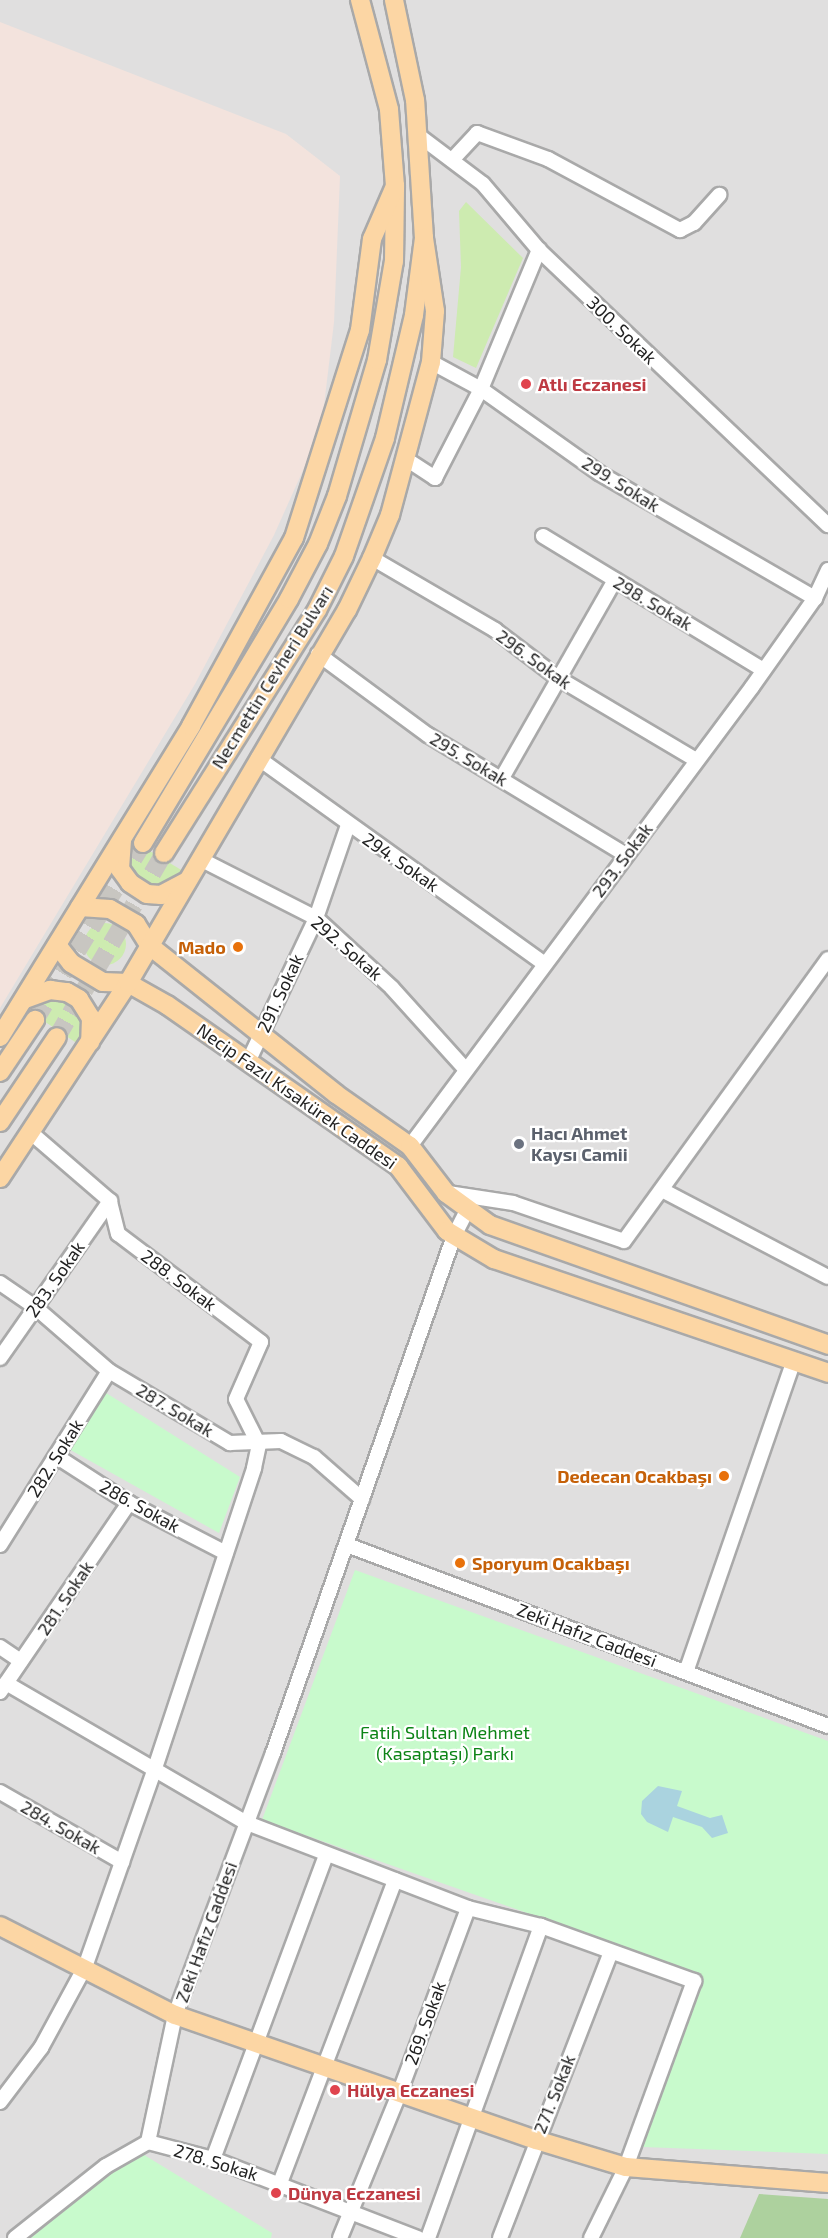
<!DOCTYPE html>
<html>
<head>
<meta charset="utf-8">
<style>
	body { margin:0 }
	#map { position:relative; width:828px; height:2238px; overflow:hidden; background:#f2efe9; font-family:"Exo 2",sans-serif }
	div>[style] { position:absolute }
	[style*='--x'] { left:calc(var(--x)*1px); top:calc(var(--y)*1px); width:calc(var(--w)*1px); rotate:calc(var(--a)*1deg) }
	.residential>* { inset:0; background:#e0dfdf; transform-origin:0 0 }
	.military>* { inset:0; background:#f3e3dd }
	.grass>* { inset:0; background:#cdebb0 }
	.round { border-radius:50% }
	.forest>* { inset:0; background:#add19e }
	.park>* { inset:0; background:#c8facc }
	.water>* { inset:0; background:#aad3df }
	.major-tunnel>* { height:18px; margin-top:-9px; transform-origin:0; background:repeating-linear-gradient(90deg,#c8c6c1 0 18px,transparent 0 27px) }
	.roads { filter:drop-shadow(2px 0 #a9a9a9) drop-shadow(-2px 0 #a9a9a9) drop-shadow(0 2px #a9a9a9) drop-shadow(0 -2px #a9a9a9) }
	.minor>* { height:14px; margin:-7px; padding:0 7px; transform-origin:7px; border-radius:7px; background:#fff }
	.major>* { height:18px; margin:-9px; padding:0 9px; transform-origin:9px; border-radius:9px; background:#fcd6a4 }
	.dots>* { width:16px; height:16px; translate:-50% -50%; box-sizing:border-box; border:3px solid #fff; border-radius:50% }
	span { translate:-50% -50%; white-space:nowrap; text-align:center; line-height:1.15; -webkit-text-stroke:4.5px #fff; paint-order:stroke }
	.street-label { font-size:18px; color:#222 }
	.health-label { font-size:18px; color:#be3a42; font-weight:700 }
	.left { translate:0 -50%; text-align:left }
	.food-label { font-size:18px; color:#c56008; font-weight:700 }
	.right { translate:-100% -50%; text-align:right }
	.worship-label { font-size:18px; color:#5b616d; font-weight:700 }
	.park-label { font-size:18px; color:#0c8416 }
</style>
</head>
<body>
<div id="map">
	<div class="residential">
		<i style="left:0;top:0;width:828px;height:2238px"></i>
	</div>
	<div class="military">
		<i style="clip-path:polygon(0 22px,286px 134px,340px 176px,334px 322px,321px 430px,274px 535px,195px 684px,0 1008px)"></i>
	</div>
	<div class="grass">
		<i style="clip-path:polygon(466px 202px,523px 258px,476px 368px,453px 357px,461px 267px,459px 211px)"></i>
		<i style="clip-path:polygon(133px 841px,183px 871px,171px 882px,150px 886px,133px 876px,127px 863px)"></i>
		<i class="round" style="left:84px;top:923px;width:42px;height:42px"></i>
		<i style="clip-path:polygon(59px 999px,75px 1008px,83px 1020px,78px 1044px,29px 1011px,42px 1001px)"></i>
	</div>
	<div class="forest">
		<i style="clip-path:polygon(759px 2194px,828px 2199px,828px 2238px,740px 2238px)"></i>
	</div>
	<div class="park">
		<i style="clip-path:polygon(103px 1391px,240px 1477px,219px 1533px,67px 1448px)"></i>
		<i style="clip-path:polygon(355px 1570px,828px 1741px,828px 2154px,643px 2147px,701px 1974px,262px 1820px)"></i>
		<i style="clip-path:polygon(136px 2150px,272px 2233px,271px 2238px,31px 2238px)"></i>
	</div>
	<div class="water">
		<i style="clip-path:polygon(658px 1786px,682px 1791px,677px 1806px,710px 1818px,722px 1815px,728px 1833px,712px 1838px,702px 1827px,673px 1817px,668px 1832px,647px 1822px,641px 1814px,642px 1801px)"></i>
	</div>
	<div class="major-tunnel">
		<i style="--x:35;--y:1020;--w:207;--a:-58.6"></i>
		<i style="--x:57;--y:1037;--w:213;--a:-59.8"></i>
	</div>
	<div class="roads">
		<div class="minor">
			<i style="--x:418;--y:135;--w:81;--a:37"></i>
			<i style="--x:483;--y:184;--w:87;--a:49.7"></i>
			<i style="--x:539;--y:250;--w:399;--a:43.6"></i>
			<i style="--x:452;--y:160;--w:37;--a:-47"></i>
			<i style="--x:477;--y:133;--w:76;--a:20.1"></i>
			<i style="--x:548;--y:159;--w:150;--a:28.3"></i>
			<i style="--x:680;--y:230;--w:16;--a:-27"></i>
			<i style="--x:694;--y:223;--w:38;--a:-48"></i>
			<i style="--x:431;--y:362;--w:57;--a:28.4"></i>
			<i style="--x:481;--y:389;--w:145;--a:35.4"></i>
			<i style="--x:599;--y:473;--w:250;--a:30.1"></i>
			<i style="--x:406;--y:459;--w:35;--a:33"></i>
			<i style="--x:435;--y:478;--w:100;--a:-62.7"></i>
			<i style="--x:481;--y:389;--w:151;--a:-67.4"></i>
			<i style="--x:543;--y:536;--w:258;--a:31.3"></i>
			<i style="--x:372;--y:558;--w:143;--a:30.3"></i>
			<i style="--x:495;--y:630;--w:79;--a:37.3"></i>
			<i style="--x:558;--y:678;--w:161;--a:30.7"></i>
			<i style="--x:318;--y:654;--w:137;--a:36.4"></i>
			<i style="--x:428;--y:735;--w:232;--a:31.2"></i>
			<i style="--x:258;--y:758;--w:353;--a:35.7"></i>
			<i style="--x:502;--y:778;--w:228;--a:-60.3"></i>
			<i style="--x:202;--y:860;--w:128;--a:27"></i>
			<i style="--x:316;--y:918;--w:103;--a:42.6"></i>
			<i style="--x:392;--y:988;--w:110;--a:47.9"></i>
			<i style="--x:249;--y:1060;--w:157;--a:-64.7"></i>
			<i style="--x:316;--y:918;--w:98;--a:-71"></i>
			<i style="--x:410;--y:1146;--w:572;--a:-53.31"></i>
			<i style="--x:752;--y:687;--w:109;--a:-54.7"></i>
			<i style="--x:815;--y:598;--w:31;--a:-65"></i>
			<i style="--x:662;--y:1190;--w:187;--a:27.7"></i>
			<i style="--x:448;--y:1193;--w:66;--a:8.7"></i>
			<i style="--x:513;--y:1203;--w:117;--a:18.9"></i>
			<i style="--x:624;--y:1241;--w:348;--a:-54.1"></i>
			<i style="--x:0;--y:1283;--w:42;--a:34.4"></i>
			<i style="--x:35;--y:1307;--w:98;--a:40.9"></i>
			<i style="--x:109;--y:1371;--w:141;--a:30.8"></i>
			<i style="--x:230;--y:1443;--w:51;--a:-2.2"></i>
			<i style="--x:281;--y:1441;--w:37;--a:26"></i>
			<i style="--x:314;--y:1457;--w:64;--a:41.2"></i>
			<i style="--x:0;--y:1358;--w:192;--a:-55"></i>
			<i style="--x:56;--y:1456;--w:87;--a:32.8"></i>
			<i style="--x:129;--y:1503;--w:109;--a:27.3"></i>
			<i style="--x:0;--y:1545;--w:205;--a:-57.9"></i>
			<i style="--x:347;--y:1545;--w:514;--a:20.62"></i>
			<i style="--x:0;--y:1647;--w:25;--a:34"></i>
			<i style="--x:686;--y:1672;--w:330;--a:-70.9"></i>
			<i style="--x:6;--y:1683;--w:279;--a:30.2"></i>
			<i style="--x:247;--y:1823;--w:237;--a:21"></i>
			<i style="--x:468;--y:1908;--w:75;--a:13.9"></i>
			<i style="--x:541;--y:1926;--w:163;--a:19.8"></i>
			<i style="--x:694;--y:1981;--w:198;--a:110.1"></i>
			<i style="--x:626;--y:2167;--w:79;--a:116.2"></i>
			<i style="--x:0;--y:1692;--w:229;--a:-55.7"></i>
			<i style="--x:0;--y:1792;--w:141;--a:29.8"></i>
			<i style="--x:0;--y:2102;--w:68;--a:-52.8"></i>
			<i style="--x:41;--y:2048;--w:92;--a:-61.5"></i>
			<i style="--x:85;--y:1967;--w:208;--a:-70.6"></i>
			<i style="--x:154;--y:1771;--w:319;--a:-71.7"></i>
			<i style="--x:254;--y:1468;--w:24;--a:-78"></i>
			<i style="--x:259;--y:1445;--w:51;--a:-116.6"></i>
			<i style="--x:236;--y:1399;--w:62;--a:-66.3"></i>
			<i style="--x:261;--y:1342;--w:179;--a:-142.9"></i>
			<i style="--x:118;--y:1234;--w:34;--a:-104"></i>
			<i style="--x:110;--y:1201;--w:106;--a:-139.2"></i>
			<i style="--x:148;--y:2142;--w:67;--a:14.7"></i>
			<i style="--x:213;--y:2159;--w:220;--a:21.1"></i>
			<i style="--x:213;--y:2159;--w:324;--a:-69.6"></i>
			<i style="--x:280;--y:2183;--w:324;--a:-69.2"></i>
			<i style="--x:15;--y:2238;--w:116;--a:-38.4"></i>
			<i style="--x:106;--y:2166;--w:48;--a:-29.7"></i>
			<i style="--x:148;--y:2142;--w:130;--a:-78"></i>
			<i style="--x:175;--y:2015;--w:280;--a:-69.5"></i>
			<i style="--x:273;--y:1753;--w:548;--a:-70.71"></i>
			<i style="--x:454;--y:1236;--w:30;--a:-63"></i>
			<i style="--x:340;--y:2238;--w:156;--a:-67.7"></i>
			<i style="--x:399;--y:2094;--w:198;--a:-69.6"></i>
			<i style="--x:428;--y:2238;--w:332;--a:-70.1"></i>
			<i style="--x:500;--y:2238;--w:307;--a:-68.8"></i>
		</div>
		<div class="major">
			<i style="--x:122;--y:840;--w:29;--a:94"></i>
			<i style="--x:120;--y:869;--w:17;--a:54"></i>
			<i style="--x:130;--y:883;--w:20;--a:33"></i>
			<i style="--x:147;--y:894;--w:14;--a:4"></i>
			<i style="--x:161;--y:895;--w:30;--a:-28"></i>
			<i style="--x:143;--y:843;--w:284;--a:-59.1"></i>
			<i style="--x:289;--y:599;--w:62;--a:-62.2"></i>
			<i style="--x:318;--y:544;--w:52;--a:-68.4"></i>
			<i style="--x:337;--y:496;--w:142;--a:-73.6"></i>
			<i style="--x:377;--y:360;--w:100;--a:-80.3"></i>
			<i style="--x:394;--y:261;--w:75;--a:-89.2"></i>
			<i style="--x:395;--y:186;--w:77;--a:-94.5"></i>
			<i style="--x:389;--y:109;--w:113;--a:-104.9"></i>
			<i style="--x:164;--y:853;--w:287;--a:-57.8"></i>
			<i style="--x:317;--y:610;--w:60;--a:-63.4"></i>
			<i style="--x:344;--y:556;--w:125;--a:-70.8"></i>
			<i style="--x:385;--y:438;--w:126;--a:-76.7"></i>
			<i style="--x:414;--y:315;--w:78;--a:-82.6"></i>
			<i style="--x:424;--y:238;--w:138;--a:-93.7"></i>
			<i style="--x:415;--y:100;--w:102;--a:-101.9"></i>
			<i style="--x:80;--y:907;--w:30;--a:4"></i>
			<i style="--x:110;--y:909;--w:30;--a:30"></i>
			<i style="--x:136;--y:924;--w:26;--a:58"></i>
			<i style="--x:150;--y:946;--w:238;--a:38.5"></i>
			<i style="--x:336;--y:1094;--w:90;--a:35.1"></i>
			<i style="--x:410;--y:1146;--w:59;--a:52.5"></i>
			<i style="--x:446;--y:1193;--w:54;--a:36"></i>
			<i style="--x:490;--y:1225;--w:359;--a:19.5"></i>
			<i style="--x:57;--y:945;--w:23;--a:52"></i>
			<i style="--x:71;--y:963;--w:37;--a:31"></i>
			<i style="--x:103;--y:982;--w:25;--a:2"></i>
			<i style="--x:128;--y:983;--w:45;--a:29.4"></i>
			<i style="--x:167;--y:1005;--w:282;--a:34.9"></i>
			<i style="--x:398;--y:1166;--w:81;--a:53"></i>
			<i style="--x:447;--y:1231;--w:55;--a:30.8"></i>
			<i style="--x:494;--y:1259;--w:353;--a:18.8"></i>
			<i style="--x:25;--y:999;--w:27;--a:-20"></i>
			<i style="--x:50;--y:990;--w:17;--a:7"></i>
			<i style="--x:67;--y:992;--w:14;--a:30"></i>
			<i style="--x:79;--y:999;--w:22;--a:58"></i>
			<i style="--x:91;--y:1018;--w:24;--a:92"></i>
			<i style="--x:0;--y:1037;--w:365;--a:-58.4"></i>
			<i style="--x:191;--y:726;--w:214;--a:-61.3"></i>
			<i style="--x:294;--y:538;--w:218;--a:-72.4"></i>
			<i style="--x:360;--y:330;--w:92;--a:-82.5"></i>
			<i style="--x:372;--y:239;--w:58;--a:-66.5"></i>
			<i style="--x:0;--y:1072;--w:63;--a:-56.1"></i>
			<i style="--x:0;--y:1122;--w:102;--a:-56.2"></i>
			<i style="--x:0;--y:1178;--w:233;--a:-56.7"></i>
			<i style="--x:128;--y:983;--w:433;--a:-59.6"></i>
			<i style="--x:347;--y:610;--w:58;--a:-64.3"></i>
			<i style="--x:372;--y:558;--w:47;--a:-67.3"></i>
			<i style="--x:390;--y:515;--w:158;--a:-75"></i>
			<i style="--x:431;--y:362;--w:51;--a:-85.5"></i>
			<i style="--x:435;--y:311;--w:74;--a:-98.6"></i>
			<i style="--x:0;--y:1926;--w:196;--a:27"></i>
			<i style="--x:175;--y:2015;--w:382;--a:19.1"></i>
			<i style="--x:536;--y:2140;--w:94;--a:16.7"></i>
			<i style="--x:626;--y:2167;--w:203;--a:4.5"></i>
		</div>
	</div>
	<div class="dots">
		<i style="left:526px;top:384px;background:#e0444e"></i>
		<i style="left:238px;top:947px;background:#e8710a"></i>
		<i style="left:519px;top:1144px;background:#6b7280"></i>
		<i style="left:724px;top:1476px;background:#e8710a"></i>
		<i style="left:460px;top:1563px;background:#e8710a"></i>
		<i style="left:335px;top:2090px;background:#e0444e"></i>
		<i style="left:276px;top:2193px;background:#e0444e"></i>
	</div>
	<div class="street-label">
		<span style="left:622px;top:330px;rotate:44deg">300. Sokak</span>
		<span style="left:621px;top:484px;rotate:32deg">299. Sokak</span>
		<span style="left:653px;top:603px;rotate:31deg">298. Sokak</span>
		<span style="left:534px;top:659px;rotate:36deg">296. Sokak</span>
		<span style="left:272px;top:677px;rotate:-58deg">Necmettin Cevheri Bulvarı</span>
		<span style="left:469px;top:759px;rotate:31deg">295. Sokak</span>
		<span style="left:622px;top:860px;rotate:-53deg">293. Sokak</span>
		<span style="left:401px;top:862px;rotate:35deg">294. Sokak</span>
		<span style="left:347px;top:948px;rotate:41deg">292. Sokak</span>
		<span style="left:280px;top:993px;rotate:-65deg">291. Sokak</span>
		<span style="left:297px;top:1096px;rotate:35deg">Necip Fazıl Kısakürek Caddesi</span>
		<span style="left:55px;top:1279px;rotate:-55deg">283. Sokak</span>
		<span style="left:179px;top:1280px;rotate:37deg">288. Sokak</span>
		<span style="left:175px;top:1410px;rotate:31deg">287. Sokak</span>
		<span style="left:55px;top:1458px;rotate:-58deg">282. Sokak</span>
		<span style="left:140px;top:1506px;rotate:29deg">286. Sokak</span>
		<span style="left:65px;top:1598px;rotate:-56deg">281. Sokak</span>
		<span style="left:587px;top:1635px;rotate:21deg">Zeki Hafız Caddesi</span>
		<span style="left:61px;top:1827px;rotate:30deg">284. Sokak</span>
		<span style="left:206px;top:1932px;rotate:-70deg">Zeki Hafız Caddesi</span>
		<span style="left:425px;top:2023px;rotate:-70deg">269. Sokak</span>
		<span style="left:554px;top:2094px;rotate:-68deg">271. Sokak</span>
		<span style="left:216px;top:2162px;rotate:17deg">278. Sokak</span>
	</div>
	<div class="health-label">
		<span class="left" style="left:538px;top:384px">Atlı Eczanesi</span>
		<span class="left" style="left:347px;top:2090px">Hülya Eczanesi</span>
		<span class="left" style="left:288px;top:2193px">Dünya Eczanesi</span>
	</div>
	<div class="food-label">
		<span class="right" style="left:226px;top:947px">Mado</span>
		<span class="right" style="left:712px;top:1476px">Dedecan Ocakbaşı</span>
		<span class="left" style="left:472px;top:1563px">Sporyum Ocakbaşı</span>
	</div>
	<div class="worship-label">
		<span class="left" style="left:531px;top:1144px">Hacı Ahmet<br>Kaysı Camii</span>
	</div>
	<div class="park-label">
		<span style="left:445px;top:1743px">Fatih Sultan Mehmet<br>(Kasaptaşı) Parkı</span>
	</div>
</div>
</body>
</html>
